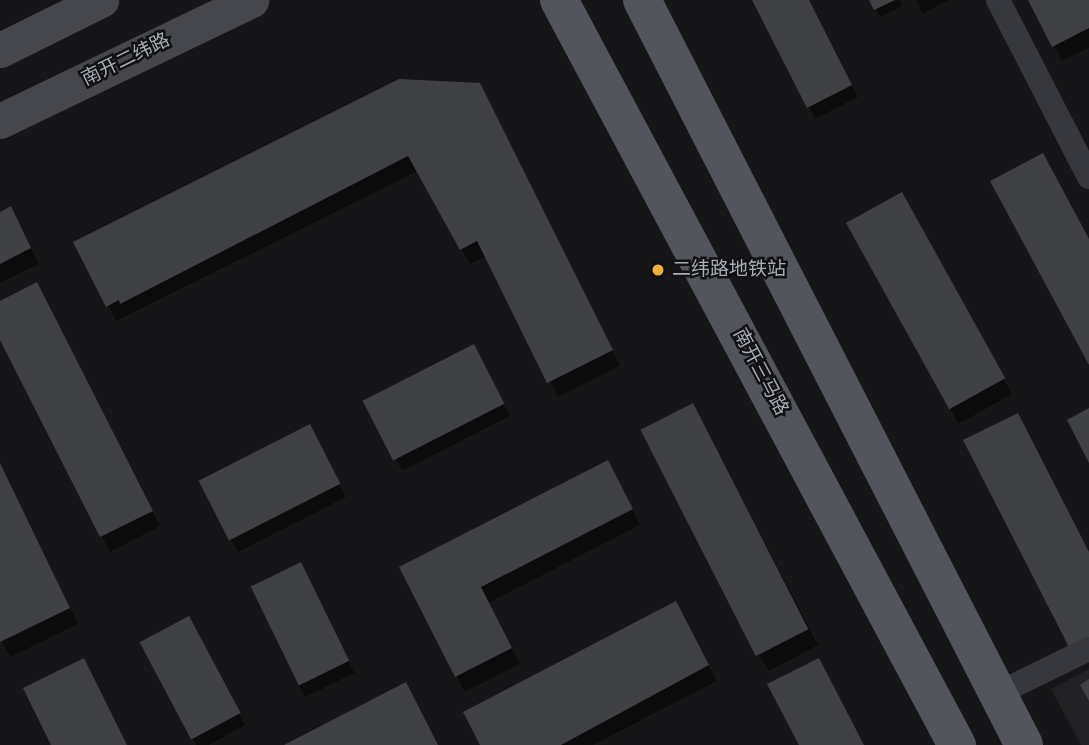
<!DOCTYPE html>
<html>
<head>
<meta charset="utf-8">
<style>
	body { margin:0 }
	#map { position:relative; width:1089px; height:745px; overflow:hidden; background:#161618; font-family:"Source Sans 3","Noto Sans SC",sans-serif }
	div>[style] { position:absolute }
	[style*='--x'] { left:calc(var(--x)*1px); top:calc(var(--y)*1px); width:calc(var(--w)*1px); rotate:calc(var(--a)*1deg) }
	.built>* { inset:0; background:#222225 }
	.shadow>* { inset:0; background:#0007; transform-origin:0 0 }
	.building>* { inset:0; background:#404145; transform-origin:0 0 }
	.street>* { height:24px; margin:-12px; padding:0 12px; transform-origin:12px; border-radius:12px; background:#37383d }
	.secondary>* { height:35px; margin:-17.5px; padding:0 17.5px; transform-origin:17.5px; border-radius:17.5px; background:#45474d }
	.primary>* { height:38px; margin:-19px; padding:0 19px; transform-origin:19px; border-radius:19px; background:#53555c }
	.dots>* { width:19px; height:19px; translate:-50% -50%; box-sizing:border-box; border:4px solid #111113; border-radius:50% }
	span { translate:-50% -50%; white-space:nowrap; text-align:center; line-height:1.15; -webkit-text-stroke:5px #111113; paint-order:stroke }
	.street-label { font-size:19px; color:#a8adb8 }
	.poi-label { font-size:19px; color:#a8adb8 }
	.left { translate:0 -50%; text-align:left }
</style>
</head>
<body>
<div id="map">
	<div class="built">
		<i style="clip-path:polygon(1089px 669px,1089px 745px,1081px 745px,1051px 689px)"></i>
	</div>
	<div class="shadow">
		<i style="clip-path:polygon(754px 0,808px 0,858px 97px,815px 119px)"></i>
		<i style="clip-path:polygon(871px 0,900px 0,903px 6px,880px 17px)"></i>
		<i style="clip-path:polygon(916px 0,949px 0,923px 13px)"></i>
		<i style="clip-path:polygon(1030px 0,1089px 0,1089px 48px,1062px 61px)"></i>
		<i style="clip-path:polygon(488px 100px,620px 366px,558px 397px,486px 256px,470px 264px,418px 171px,116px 321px,76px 242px)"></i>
		<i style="left:901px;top:194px;width:229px;height:61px;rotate:61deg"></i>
		<i style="clip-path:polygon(0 214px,19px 224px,39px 264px,0 283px)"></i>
		<i style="clip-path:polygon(45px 300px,160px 526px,110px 552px,0 336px,0 303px)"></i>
		<i style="clip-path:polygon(480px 359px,510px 416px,402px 471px,366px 402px)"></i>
		<i style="clip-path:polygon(701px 421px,818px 645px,769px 671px,760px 656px)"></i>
		<i style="clip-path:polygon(316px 439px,346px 497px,238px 552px,231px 540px)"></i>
		<i style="clip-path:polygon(0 464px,78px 624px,10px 657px,0 638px)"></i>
		<i style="clip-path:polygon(616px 478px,640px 525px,488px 603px,520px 664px,465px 692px,401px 568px)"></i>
		<i style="left:307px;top:576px;width:108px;height:55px;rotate:64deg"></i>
		<i style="clip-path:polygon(684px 619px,717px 681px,593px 745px,482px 745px)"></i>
		<i style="clip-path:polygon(195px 630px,245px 725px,209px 745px,196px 745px,142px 643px)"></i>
	</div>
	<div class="building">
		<i style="clip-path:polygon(752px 0,809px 0,852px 85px,807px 108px)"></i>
		<i style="clip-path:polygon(869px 0,895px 0,874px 10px)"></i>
		<i style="clip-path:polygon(1028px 0,1089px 0,1089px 28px,1052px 47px)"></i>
		<i style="clip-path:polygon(399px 79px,480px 83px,613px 350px,547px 383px,477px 241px,460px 250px,408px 156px,120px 304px,119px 300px,106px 307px,73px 242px)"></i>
		<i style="clip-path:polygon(1043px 153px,1089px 239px,1089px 365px,990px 181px)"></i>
		<i style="left:902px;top:192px;width:213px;height:64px;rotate:61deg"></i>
		<i style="clip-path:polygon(11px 206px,31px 248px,0 264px,0 212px)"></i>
		<i style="clip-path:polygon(37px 282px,153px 511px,100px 537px,0 340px,0 301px)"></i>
		<i style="left:474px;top:344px;width:67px;height:125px;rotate:63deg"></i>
		<i style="left:693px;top:403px;width:254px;height:59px;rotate:63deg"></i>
		<i style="clip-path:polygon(1089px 408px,1089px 463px,1067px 420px)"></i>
		<i style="clip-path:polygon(1018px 413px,1089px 552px,1089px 642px,1071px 651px,963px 440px)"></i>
		<i style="left:310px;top:424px;width:67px;height:125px;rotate:63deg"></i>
		<i style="clip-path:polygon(608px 460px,633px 509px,481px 587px,512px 648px,455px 677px,399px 567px)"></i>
		<i style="clip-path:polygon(0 463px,70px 608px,0 642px)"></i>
		<i style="left:301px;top:562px;width:110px;height:56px;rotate:64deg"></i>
		<i style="clip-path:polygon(676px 601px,709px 665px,561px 745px,480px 745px,463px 712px)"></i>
		<i style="left:189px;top:616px;width:110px;height:56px;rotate:62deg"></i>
		<i style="clip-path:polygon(84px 658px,127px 745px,51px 745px,23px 688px)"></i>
		<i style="clip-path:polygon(819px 658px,864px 745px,799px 745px,767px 684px)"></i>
		<i style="clip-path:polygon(1089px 679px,1089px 701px,1080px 685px)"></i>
		<i style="clip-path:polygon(406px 682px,438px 745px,284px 745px)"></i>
	</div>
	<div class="street">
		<i style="--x:998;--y:0;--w:199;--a:62.8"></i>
		<i style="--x:997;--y:694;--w:102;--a:-26.1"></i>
	</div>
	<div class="secondary">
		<i style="--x:0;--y:50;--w:113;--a:-26.3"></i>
		<i style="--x:0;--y:121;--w:279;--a:-25.7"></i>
	</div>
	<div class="primary">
		<i style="--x:559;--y:0;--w:845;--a:61.89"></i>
		<i style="--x:642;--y:0;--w:837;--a:62.85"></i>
	</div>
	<div class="dots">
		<i style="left:658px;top:270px;background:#f2b134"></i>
	</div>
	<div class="street-label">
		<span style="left:126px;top:60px;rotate:-26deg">南开二纬路</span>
		<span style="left:760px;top:372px;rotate:62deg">南开三马路</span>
	</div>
	<div class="poi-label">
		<span class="left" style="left:672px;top:270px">二纬路地铁站</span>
	</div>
</div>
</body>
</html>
